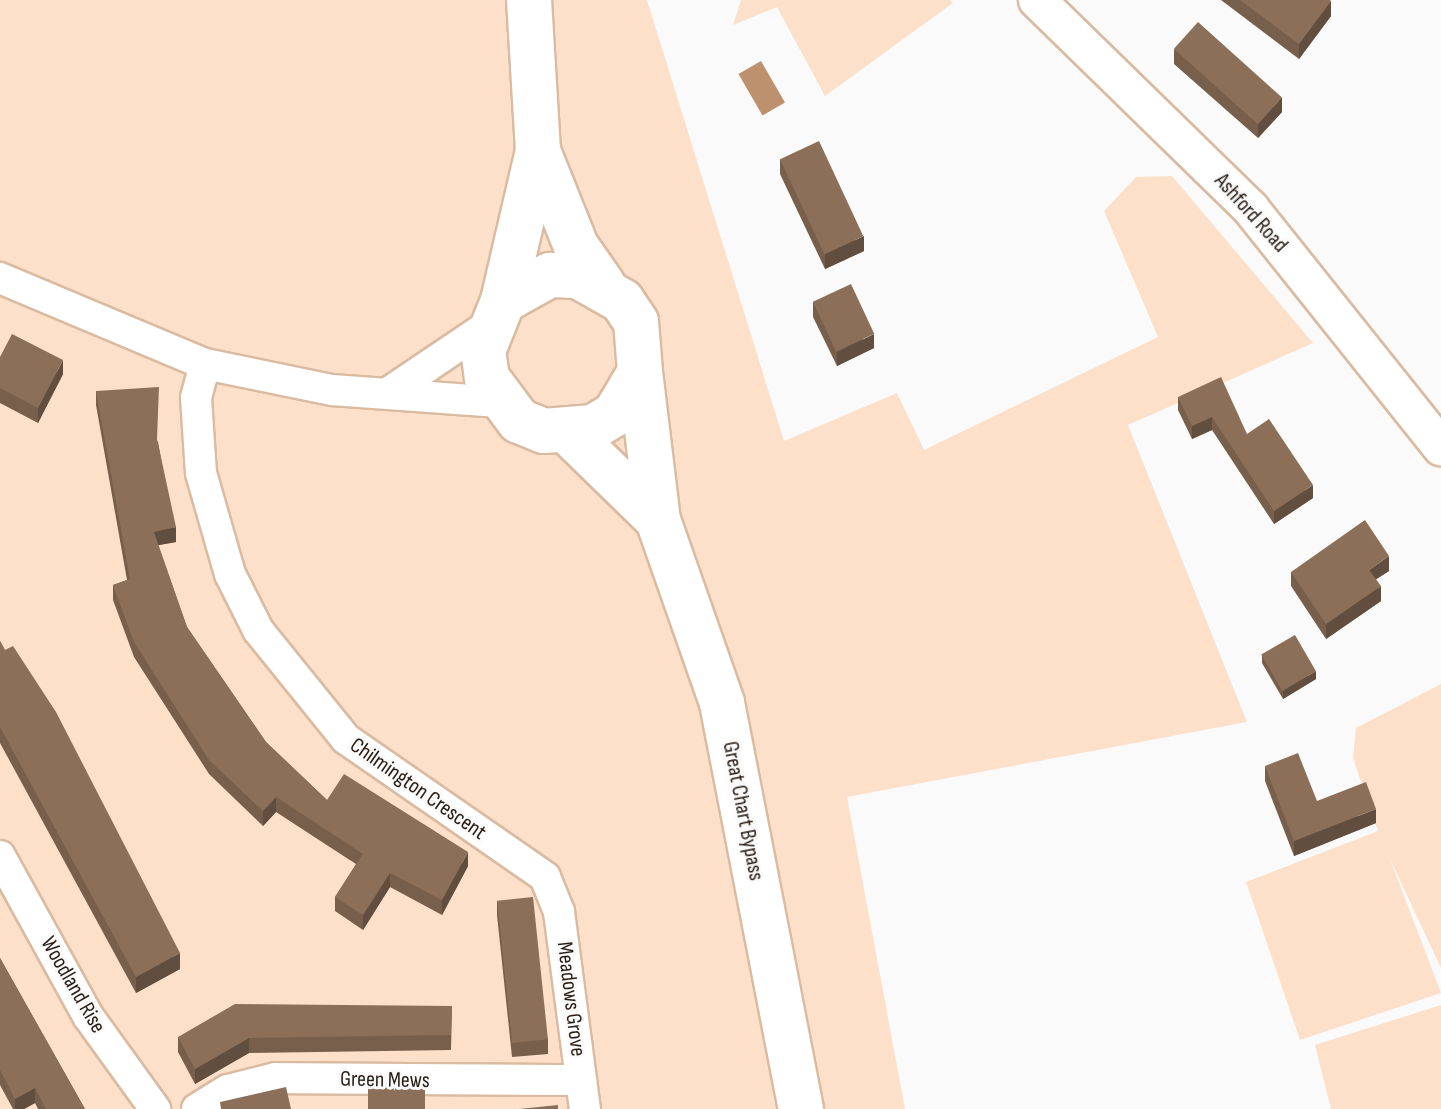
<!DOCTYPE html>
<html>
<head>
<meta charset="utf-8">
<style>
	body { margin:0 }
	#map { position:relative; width:1441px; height:1109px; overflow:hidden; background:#fafafa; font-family:"Sofia Sans Condensed",sans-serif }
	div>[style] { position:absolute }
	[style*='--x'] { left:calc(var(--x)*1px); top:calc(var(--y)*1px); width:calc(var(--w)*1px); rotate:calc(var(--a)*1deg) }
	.green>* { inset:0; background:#fce0ca }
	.water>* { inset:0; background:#be916e; transform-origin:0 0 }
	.roads { filter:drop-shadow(2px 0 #dabba2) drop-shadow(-2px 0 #dabba2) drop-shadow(0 2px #dabba2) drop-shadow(0 -2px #dabba2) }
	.minor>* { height:30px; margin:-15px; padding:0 15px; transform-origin:15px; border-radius:15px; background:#fff }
	.tertiary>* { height:36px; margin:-18px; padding:0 18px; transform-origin:18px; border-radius:18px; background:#fff }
	.primary>* { height:44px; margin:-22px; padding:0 22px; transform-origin:22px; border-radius:22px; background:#fff }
	.wall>* { inset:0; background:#785f4c }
	.shaded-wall>* { inset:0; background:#624e3e }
	.building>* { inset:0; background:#8c6f58; transform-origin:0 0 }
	span { translate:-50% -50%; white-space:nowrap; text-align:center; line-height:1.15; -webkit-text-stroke:6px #fafafa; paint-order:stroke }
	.street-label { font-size:22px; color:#271b12 }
</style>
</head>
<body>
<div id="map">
	<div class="green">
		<i style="clip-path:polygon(0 0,647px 0,784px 441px,897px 393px,924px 450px,1158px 337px,1104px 211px,1136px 177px,1172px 176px,1313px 343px,1128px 425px,1247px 722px,847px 797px,905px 1109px,0 1109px)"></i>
		<i style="clip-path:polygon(741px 0,950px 0,953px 3px,825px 96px,777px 7px,733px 25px)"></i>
		<i style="clip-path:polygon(1441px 684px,1441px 968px,1390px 859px,1441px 993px,1300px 1040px,1246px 882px,1378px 831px,1353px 758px,1356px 728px)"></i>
		<i style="clip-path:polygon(1441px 1005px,1441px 1109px,1331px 1109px,1315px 1045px)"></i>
	</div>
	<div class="water">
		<i style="left:761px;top:61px;width:48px;height:26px;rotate:60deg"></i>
	</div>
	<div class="roads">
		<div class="minor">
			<i style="--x:0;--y:278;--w:222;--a:22.8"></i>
			<i style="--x:205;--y:364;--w:130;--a:11.6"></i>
			<i style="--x:332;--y:390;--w:167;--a:4.1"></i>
			<i style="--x:205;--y:364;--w:35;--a:105"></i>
			<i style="--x:196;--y:398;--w:75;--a:86.2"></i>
			<i style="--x:201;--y:473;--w:105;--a:74"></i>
			<i style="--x:230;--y:574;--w:63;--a:63.4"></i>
			<i style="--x:258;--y:630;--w:140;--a:51.1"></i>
			<i style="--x:346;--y:739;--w:242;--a:34.7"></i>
			<i style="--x:545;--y:877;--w:38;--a:68"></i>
			<i style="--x:559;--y:912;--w:199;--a:82.5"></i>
			<i style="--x:391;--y:391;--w:118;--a:-34"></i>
			<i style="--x:0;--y:856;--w:183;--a:61.2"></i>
			<i style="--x:88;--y:1016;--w:115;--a:54.2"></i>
			<i style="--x:197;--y:1109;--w:36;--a:-32"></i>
			<i style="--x:228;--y:1090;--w:49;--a:-14"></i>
			<i style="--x:276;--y:1078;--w:305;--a:0.4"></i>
		</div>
		<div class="tertiary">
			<i style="--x:1037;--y:0;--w:299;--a:44.3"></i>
			<i style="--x:1251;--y:209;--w:305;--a:51.4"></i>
		</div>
		<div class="primary">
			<i style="--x:538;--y:151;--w:102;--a:68.2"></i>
			<i style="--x:576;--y:246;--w:47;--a:55.3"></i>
			<i style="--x:503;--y:301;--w:54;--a:-29"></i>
			<i style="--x:550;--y:275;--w:28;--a:2"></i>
			<i style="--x:578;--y:276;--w:51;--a:29.6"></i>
			<i style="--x:622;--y:301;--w:25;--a:56"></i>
			<i style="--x:636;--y:322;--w:50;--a:85.4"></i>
			<i style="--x:640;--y:372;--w:49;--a:120.8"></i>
			<i style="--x:615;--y:414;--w:26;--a:149"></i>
			<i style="--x:593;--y:427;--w:49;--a:175.3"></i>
			<i style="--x:544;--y:431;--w:27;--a:-158"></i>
			<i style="--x:519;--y:421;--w:54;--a:-126.7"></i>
			<i style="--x:487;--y:378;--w:27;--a:-98"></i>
			<i style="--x:483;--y:351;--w:54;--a:-68.2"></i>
			<i style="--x:503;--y:301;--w:154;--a:-76.9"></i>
			<i style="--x:538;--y:151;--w:151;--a:-93.4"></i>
			<i style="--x:640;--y:372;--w:149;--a:83.1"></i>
			<i style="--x:658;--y:520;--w:194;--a:70.7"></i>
			<i style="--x:722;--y:703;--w:414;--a:79"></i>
			<i style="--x:569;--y:433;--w:124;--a:44.3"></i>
		</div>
	</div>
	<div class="wall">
		<i style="clip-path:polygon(1221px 0,1330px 0,1331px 16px,1299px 59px)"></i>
		<i style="clip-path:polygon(1174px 49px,1282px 112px,1258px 138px,1174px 64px)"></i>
		<i style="clip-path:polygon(780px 159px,864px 251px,825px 269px,780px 174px)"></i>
		<i style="clip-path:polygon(813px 302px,874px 348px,837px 366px,813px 317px)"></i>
		<i style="clip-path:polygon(0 357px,63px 374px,38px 423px,0 403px)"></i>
		<i style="clip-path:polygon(96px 391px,158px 442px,176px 542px,158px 545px,187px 627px,266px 742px,327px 800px,468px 866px,442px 915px,390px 887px,363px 930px,335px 911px,335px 897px,356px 864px,276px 812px,263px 826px,209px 774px,134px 657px,113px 600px,113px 585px,127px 580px,96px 405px)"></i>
		<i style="clip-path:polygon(1178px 397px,1247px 434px,1313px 498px,1274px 524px,1212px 430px,1192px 439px,1178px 410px)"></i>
		<i style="clip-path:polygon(1389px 571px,1376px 579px,1381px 601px,1326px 639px,1291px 586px,1291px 572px)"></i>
		<i style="clip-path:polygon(0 641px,180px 969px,136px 993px,0 743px)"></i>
		<i style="clip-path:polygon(1262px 655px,1316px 679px,1283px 699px,1262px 663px)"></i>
		<i style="clip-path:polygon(1265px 766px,1317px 801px,1376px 823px,1294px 856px,1265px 781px)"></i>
		<i style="clip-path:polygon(497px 900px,548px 1039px,548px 1054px,512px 1057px,497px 915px)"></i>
		<i style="clip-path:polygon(0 958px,85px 1109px,38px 1109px,35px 1103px,24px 1109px,13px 1109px,0 1085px)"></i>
		<i style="clip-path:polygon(452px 1006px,451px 1050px,249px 1053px,195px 1084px,178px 1052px,178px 1037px)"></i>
	</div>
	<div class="shaded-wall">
		<i style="clip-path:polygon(1331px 1px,1331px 16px,1299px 59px,1299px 44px)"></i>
		<i style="clip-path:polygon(1282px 97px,1282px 112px,1258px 138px,1258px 124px)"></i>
		<i style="clip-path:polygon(864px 236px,864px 251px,825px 269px,825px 254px)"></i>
		<i style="clip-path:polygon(874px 334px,874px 348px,837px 366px,837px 352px)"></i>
		<i style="clip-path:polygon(63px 360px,63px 374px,38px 423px,38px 408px)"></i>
		<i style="clip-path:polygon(1212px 417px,1212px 430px,1192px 439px,1192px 426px)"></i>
		<i style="clip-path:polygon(1313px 485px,1313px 498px,1274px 524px,1274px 511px)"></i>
		<i style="clip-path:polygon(176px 527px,176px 542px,154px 546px,154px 532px)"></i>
		<i style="clip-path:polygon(1389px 556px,1389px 571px,1369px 584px,1369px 570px)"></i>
		<i style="clip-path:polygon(1381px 586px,1381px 601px,1326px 639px,1326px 624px)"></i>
		<i style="clip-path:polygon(1316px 671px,1316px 679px,1283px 699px,1283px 691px)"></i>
		<i style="clip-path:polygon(276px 797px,276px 812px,263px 826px,263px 811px)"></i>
		<i style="clip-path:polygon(1376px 809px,1376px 823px,1294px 856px,1294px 841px)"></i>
		<i style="clip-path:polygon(468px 852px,468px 866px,442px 915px,442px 900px)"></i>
		<i style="clip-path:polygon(390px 873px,390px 887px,363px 930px,363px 915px)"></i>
		<i style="clip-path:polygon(180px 953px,180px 969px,136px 993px,136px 977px)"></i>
		<i style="clip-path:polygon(249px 1038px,249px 1053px,195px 1084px,195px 1069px)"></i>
		<i style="clip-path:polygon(35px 1088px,35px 1103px,24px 1109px,15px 1109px,15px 1099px)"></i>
	</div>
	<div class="building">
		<i style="clip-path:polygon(1240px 0,1330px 0,1331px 1px,1299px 44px)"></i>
		<i style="left:1198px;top:22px;width:113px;height:36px;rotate:42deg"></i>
		<i style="left:819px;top:141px;width:105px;height:43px;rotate:65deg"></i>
		<i style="left:851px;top:284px;width:55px;height:42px;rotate:65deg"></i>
		<i style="clip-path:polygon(12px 334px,63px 360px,38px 408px,0 388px,0 357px)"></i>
		<i style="clip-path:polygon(1221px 377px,1247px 434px,1269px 419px,1313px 485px,1274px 511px,1212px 417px,1192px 426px,1178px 397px)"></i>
		<i style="clip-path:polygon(159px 387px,157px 439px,176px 527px,154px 532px,187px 627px,266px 742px,327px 800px,344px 774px,468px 852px,442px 900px,390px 873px,363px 915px,335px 897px,363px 854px,276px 797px,263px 811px,209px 760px,134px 642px,113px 585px,130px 579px,96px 391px)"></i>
		<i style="clip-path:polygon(1365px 520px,1389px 556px,1369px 570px,1381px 586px,1326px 624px,1291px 572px)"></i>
		<i style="left:1295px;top:635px;width:42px;height:39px;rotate:60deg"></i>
		<i style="clip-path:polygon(0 641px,5px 650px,13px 646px,56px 712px,180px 953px,136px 977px,0 727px)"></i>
		<i style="clip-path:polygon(1298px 753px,1317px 801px,1366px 782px,1376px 809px,1294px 841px,1265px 766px)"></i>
		<i style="left:533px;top:897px;width:143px;height:36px;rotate:84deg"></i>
		<i style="clip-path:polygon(0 958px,85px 1109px,46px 1109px,35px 1088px,15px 1099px,0 1070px)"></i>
		<i style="clip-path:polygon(235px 1004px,452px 1006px,451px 1035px,249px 1038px,195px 1069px,178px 1037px)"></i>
		<i style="left:368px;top:1082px;width:57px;height:27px"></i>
		<i style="clip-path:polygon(286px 1087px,291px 1109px,221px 1109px,220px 1102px)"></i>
		<i style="clip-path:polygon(558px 1105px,558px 1109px,519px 1109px)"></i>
	</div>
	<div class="street-label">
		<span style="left:1251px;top:213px;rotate:48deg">Ashford Road</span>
		<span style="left:418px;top:789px;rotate:35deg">Chilmington Crescent</span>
		<span style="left:743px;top:811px;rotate:79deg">Great Chart Bypass</span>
		<span style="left:73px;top:985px;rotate:60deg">Woodland Rise</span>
		<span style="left:571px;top:999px;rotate:83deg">Meadows Grove</span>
		<span style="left:385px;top:1080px;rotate:1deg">Green Mews</span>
	</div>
</div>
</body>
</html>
